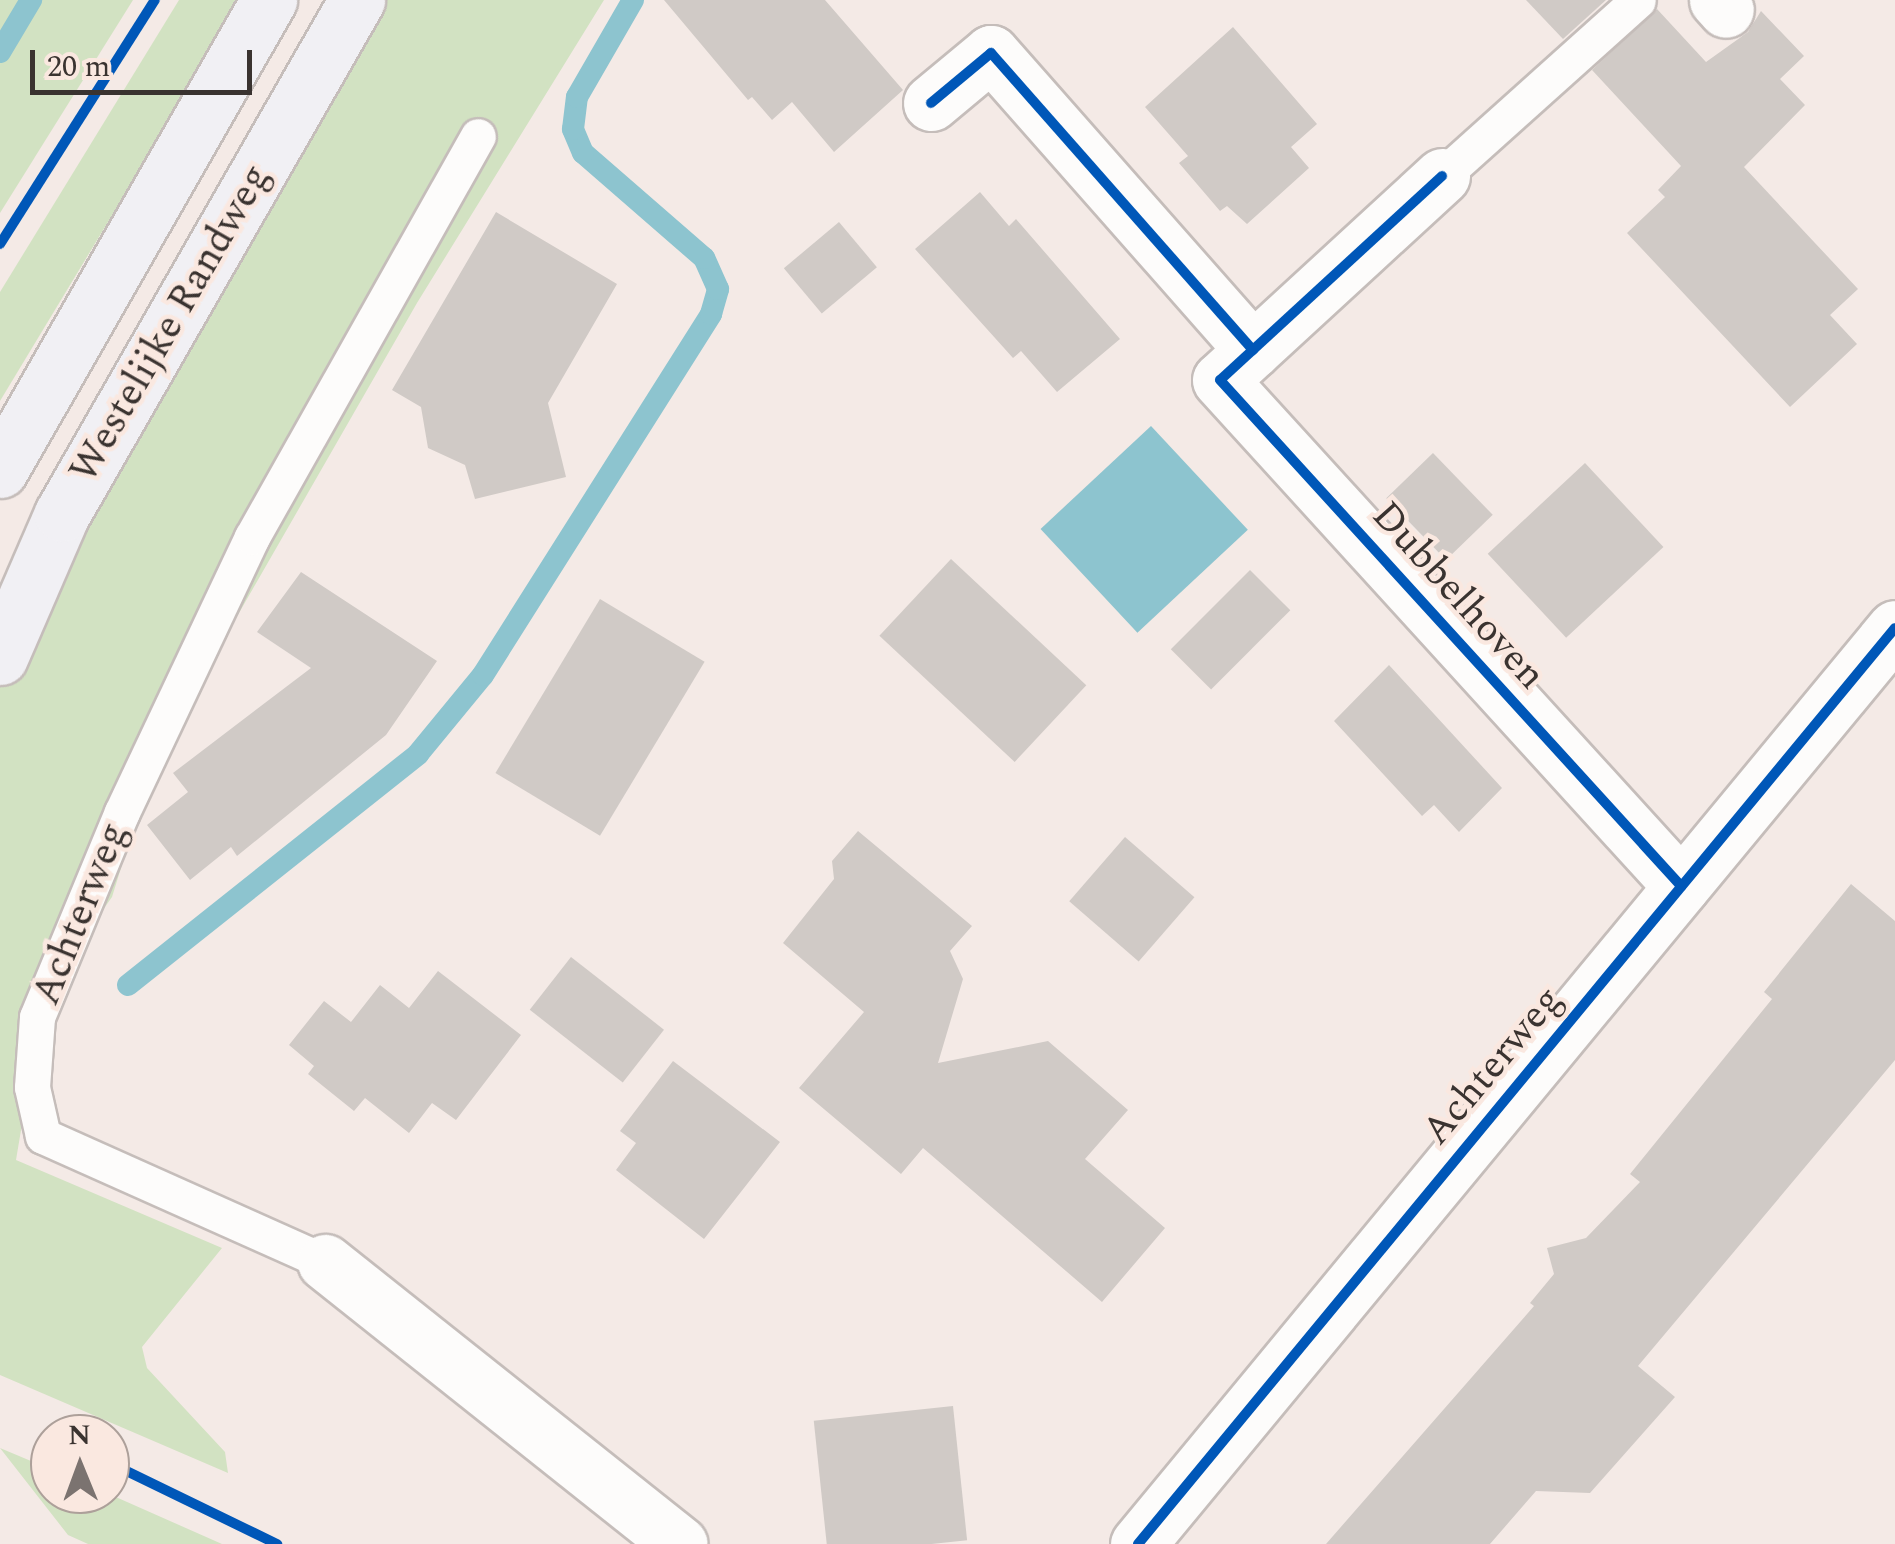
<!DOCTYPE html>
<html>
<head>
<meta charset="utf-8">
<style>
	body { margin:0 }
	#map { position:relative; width:1895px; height:1544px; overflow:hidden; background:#f4eae6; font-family:Spectral,serif }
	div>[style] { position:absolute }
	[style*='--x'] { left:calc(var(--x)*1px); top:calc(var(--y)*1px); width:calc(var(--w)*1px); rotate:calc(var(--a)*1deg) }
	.green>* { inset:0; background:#d2e2c2 }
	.water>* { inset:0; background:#8dc4cf; transform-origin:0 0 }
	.stream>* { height:22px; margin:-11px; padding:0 11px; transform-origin:11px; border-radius:11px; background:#8dc4cf }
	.building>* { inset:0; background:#d0cac6; transform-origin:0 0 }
	.roads { filter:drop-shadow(2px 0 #c5bdba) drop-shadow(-2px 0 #c5bdba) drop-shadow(0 2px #c5bdba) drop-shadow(0 -2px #c5bdba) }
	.service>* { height:35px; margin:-17.5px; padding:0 17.5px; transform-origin:17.5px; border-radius:17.5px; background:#fdfcfb }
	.minor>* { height:55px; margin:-27.5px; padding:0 27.5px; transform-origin:27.5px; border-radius:27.5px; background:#fdfcfb }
	.primary>* { height:55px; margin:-27.5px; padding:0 27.5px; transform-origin:27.5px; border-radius:27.5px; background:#f1f0f4 }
	.cycleway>* { height:10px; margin:-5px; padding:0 5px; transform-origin:5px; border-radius:5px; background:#0057b8 }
	span { translate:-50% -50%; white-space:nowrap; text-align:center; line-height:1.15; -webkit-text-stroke:9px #fae8e0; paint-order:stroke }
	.street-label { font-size:40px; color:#3a3330 }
	.north { position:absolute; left:30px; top:1414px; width:100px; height:100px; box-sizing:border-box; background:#fae8e0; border:2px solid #ada09a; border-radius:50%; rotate:359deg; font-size:28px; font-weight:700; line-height:40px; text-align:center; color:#3a3330 }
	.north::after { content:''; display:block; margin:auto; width:35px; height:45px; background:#7b7370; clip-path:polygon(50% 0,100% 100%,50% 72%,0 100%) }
	.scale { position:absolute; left:30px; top:50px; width:222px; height:45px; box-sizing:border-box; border:5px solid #3a3330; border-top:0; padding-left:12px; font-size:30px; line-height:35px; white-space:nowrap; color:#3a3330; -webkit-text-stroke:8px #fae8e0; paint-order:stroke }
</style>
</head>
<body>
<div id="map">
	<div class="green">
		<i style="clip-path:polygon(0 0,133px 0,0 213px)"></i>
		<i style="clip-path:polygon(179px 0,242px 0,0 401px,0 292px)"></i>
		<i style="clip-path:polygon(378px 0,604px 0,417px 303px,154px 761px,112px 897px,44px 993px,16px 1160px,222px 1248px,142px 1347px,147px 1368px,225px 1452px,228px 1473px,0 1375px,0 686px,43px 587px)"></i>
		<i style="clip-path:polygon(0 1448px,50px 1469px,50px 1494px,109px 1494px,222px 1544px,88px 1544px,68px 1535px)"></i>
	</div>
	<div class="water">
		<i style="left:1151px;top:426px;width:142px;height:151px;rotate:47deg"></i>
	</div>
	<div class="stream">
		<i style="--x:0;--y:52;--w:61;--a:-59.2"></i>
		<i style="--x:128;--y:985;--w:371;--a:-38.5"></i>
		<i style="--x:418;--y:754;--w:102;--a:-50.6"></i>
		<i style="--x:483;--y:675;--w:427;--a:-57.7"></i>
		<i style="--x:711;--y:314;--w:26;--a:-74"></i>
		<i style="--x:718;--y:289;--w:34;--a:-114"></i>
		<i style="--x:704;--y:258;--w:160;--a:-139"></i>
		<i style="--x:583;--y:153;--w:26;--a:-113"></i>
		<i style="--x:573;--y:129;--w:32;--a:-83"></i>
		<i style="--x:577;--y:97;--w:112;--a:-60"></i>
	</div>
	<div class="building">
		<i style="clip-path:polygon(664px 0,825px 0,903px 90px,834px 152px,792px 102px,772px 120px,752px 97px,748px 100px)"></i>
		<i style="clip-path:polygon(1526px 0,1606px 0,1563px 39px)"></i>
		<i style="clip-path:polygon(1657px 9px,1706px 62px,1748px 32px,1761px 11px,1804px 56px,1780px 79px,1805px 105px,1744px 167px,1858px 289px,1830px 315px,1857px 344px,1790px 407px,1627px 233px,1665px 197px,1658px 190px,1681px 166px,1592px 70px)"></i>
		<i style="clip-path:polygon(1233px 27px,1317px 124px,1291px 147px,1309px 168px,1247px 224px,1227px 206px,1220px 211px,1179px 163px,1188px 156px,1145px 107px)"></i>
		<i style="clip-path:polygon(980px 192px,1009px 226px,1016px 219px,1120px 339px,1057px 392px,1021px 351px,1013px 358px,915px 249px)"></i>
		<i style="clip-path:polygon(496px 212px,617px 284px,548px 403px,566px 477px,475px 499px,465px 465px,428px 448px,421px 407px,392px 390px)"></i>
		<i style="left:839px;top:222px;width:59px;height:72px;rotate:50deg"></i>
		<i style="left:1433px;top:453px;width:86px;height:65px;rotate:46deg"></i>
		<i style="left:1585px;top:463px;width:115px;height:133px;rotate:47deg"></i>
		<i style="left:951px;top:559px;width:185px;height:105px;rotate:43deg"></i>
		<i style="left:1250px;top:570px;width:57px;height:112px;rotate:45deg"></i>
		<i style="clip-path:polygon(301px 572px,437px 661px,386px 735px,237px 856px,231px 847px,190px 880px,147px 825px,188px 792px,173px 773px,311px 668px,257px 632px)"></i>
		<i style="left:600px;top:599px;width:122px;height:203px;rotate:31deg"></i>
		<i style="clip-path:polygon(1389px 665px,1502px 788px,1459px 832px,1434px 805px,1422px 816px,1334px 721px)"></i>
		<i style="clip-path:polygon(858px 831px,972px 926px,950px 951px,963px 979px,938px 1063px,1048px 1041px,1128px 1110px,1085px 1159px,1165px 1228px,1102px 1302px,923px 1148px,901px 1174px,799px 1088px,864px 1012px,783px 943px,834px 879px,832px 861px)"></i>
		<i style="left:1125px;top:837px;width:92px;height:85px;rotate:41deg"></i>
		<i style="clip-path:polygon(1851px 884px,1895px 921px,1895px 1060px,1638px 1366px,1675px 1397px,1590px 1493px,1536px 1491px,1490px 1544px,1326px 1544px,1534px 1306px,1530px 1303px,1554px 1274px,1547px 1248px,1586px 1238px,1640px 1182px,1630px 1174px,1772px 999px,1764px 992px)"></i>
		<i style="left:571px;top:957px;width:118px;height:67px;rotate:38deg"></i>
		<i style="clip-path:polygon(438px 971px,521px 1035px,456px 1120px,432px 1103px,409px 1133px,365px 1098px,354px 1111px,308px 1074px,314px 1066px,289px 1045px,324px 1001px,351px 1022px,380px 985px,409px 1008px)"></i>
		<i style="clip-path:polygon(673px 1061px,780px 1142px,704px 1239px,616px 1170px,636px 1143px,620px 1131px)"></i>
		<i style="left:953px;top:1406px;width:135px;height:140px;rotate:84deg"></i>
	</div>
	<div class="roads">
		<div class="service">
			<i style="--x:1442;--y:176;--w:263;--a:-41.9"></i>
			<i style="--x:325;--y:1262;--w:309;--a:-155.9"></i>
			<i style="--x:43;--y:1136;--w:50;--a:-102.7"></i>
			<i style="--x:32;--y:1087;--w:70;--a:-85.9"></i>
			<i style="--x:37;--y:1017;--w:222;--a:-67.5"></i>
			<i style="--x:122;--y:812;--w:304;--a:-64.7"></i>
			<i style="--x:252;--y:537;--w:460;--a:-60.6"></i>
		</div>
		<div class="minor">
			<i style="--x:1717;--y:0;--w:13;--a:48"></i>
			<i style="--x:931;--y:103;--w:78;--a:-39.8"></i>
			<i style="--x:991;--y:53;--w:396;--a:48.6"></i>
			<i style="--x:1442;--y:176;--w:301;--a:137.4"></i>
			<i style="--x:1220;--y:380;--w:685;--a:47.66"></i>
			<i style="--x:325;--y:1262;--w:453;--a:38.5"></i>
			<i style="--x:1138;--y:1544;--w:1188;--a:-50.43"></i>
		</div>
		<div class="primary">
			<i style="--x:0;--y:470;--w:542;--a:-60.22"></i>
			<i style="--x:0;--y:657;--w:156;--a:-66.6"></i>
			<i style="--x:62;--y:514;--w:593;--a:-60.15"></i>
		</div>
	</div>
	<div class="cycleway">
		<i style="--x:931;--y:103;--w:78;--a:-39.8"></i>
		<i style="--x:991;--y:53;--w:396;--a:48.6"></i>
		<i style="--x:1442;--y:176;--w:301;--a:137.4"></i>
		<i style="--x:1220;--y:380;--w:685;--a:47.66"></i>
		<i style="--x:0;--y:244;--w:289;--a:-57.6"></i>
		<i style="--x:110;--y:1463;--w:186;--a:25.9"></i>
		<i style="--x:1138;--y:1544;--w:1188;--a:-50.43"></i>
	</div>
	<div class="street-label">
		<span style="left:171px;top:324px;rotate:-60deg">Westelijke Randweg</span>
		<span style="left:1458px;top:596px;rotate:48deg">Dubbelhoven</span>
		<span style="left:81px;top:914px;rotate:-68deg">Achterweg</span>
		<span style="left:1493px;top:1066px;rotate:-50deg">Achterweg</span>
	</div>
	<div class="north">N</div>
	<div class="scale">20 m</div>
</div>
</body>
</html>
